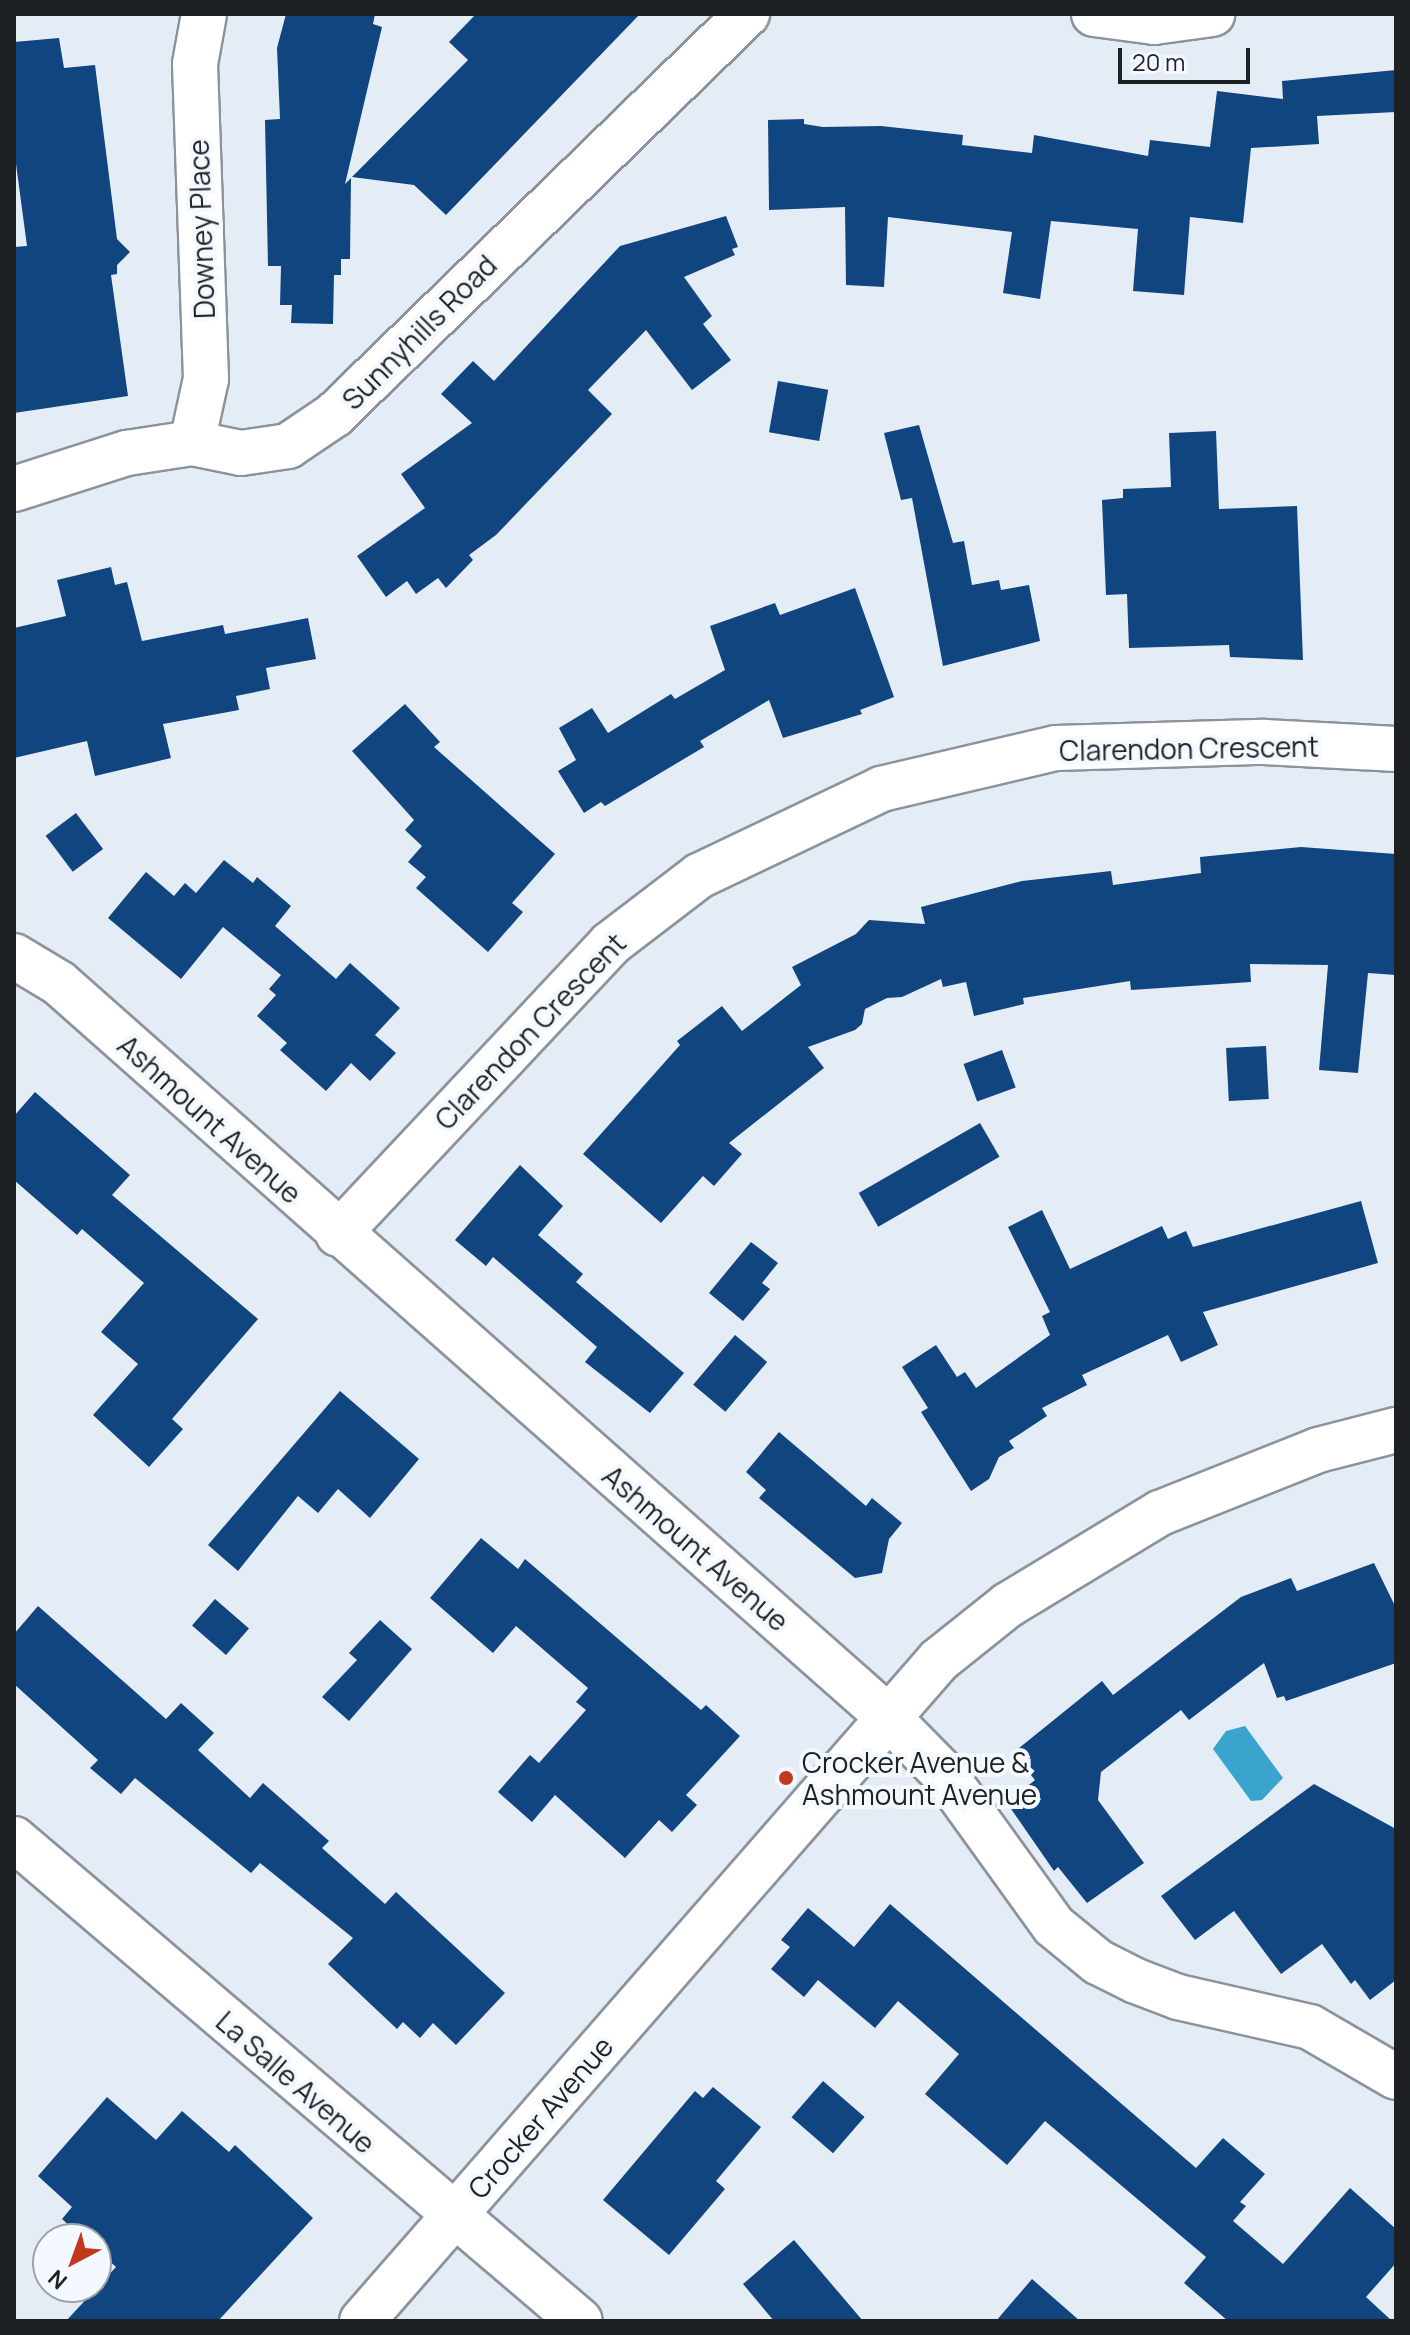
<!DOCTYPE html>
<html>
<head>
<meta charset="utf-8">
<style>
	body { margin:0 }
	#map { position:relative; width:1410px; height:2335px; overflow:hidden; background:#e4ecf6; font-family:Manrope,sans-serif }
	div>[style] { position:absolute }
	[style*='--x'] { left:calc(var(--x)*1px); top:calc(var(--y)*1px); width:calc(var(--w)*1px); rotate:calc(var(--a)*1deg) }
	.water>* { inset:0; background:#39a4ce }
	.building>* { inset:0; background:#104580; transform-origin:0 0 }
	.roads { filter:drop-shadow(2px 0 #8c939d) drop-shadow(-2px 0 #8c939d) drop-shadow(0 2px #8c939d) drop-shadow(0 -2px #8c939d) }
	.minor>* { height:44px; margin:-22px; padding:0 22px; transform-origin:22px; border-radius:22px; background:#fff }
	.dots>* { width:22px; height:22px; translate:-50% -50%; box-sizing:border-box; border:4px solid #f4f9ff; border-radius:50% }
	span { translate:-50% -50%; white-space:nowrap; text-align:center; line-height:1.15; -webkit-text-stroke:8px #f4f9ff; paint-order:stroke }
	.street-label { font-size:28px; color:#1e2124 }
	.poi-label { font-size:28px; color:#1e2124 }
	.left { translate:0 -50%; text-align:left }
	.frame { position:absolute; inset:0; border:16px solid #1e2124; pointer-events:none }
	.north { position:absolute; left:32px; top:2223px; width:80px; height:80px; box-sizing:border-box; background:#f4f9ff; border:2px solid #9ea3a7; border-radius:50%; rotate:221deg; font-size:22px; font-weight:700; line-height:32px; text-align:center; color:#1e2124 }
	.north::after { content:''; display:block; margin:auto; width:28px; height:36px; background:#c3381d; clip-path:polygon(50% 0,100% 100%,50% 72%,0 100%) }
	.scale { position:absolute; left:1118px; top:48px; width:132px; height:36px; box-sizing:border-box; border:4px solid #1e2124; border-top:0; padding-left:10px; font-size:24px; line-height:28px; white-space:nowrap; color:#1e2124; -webkit-text-stroke:6px #f4f9ff; paint-order:stroke }
</style>
</head>
<body>
<div id="map">
	<div class="water">
		<i style="clip-path:polygon(1245px 1726px,1283px 1778px,1262px 1800px,1251px 1801px,1213px 1749px,1226px 1731px)"></i>
	</div>
	<div class="building">
		<i style="clip-path:polygon(286px 14px,375px 14px,373px 24px,382px 27px,345px 184px,351px 178px,350px 259px,341px 259px,341px 275px,334px 275px,333px 324px,291px 323px,292px 305px,280px 305px,281px 266px,268px 266px,265px 120px,280px 119px,277px 48px)"></i>
		<i style="clip-path:polygon(476px 14px,640px 14px,446px 215px,414px 185px,352px 177px,468px 60px,449px 42px)"></i>
		<i style="clip-path:polygon(59px 38px,64px 68px,95px 65px,117px 239px,130px 252px,117px 265px,117px 274px,111px 275px,128px 396px,14px 413px,14px 247px,27px 246px,14px 149px,14px 42px)"></i>
		<i style="clip-path:polygon(1396px 70px,1396px 112px,1317px 116px,1319px 144px,1251px 148px,1243px 223px,1190px 217px,1184px 295px,1133px 291px,1138px 229px,1051px 221px,1040px 299px,1003px 293px,1012px 232px,888px 217px,884px 287px,846px 285px,845px 207px,769px 210px,768px 120px,804px 119px,804px 124px,823px 127px,881px 126px,963px 135px,962px 145px,1032px 153px,1034px 135px,1148px 156px,1150px 140px,1210px 147px,1217px 91px,1283px 99px,1282px 81px)"></i>
		<i style="clip-path:polygon(726px 216px,738px 247px,732px 249px,735px 255px,684px 277px,712px 316px,703px 324px,731px 360px,692px 390px,646px 330px,588px 390px,612px 414px,496px 535px,469px 555px,473px 560px,446px 588px,438px 578px,416px 594px,407px 581px,386px 597px,357px 556px,425px 508px,401px 474px,472px 423px,441px 394px,473px 361px,494px 381px,620px 246px)"></i>
		<i style="left:778px;top:381px;width:51px;height:52px;rotate:10deg"></i>
		<i style="clip-path:polygon(919px 425px,953px 543px,964px 541px,972px 585px,999px 580px,1001px 590px,1029px 585px,1040px 641px,943px 666px,912px 498px,901px 500px,884px 433px)"></i>
		<i style="clip-path:polygon(1216px 431px,1219px 509px,1297px 506px,1303px 660px,1230px 657px,1229px 645px,1129px 648px,1127px 594px,1106px 595px,1102px 500px,1123px 498px,1123px 489px,1171px 487px,1169px 433px)"></i>
		<i style="clip-path:polygon(111px 567px,115px 585px,127px 582px,142px 641px,223px 625px,225px 634px,308px 618px,316px 659px,266px 668px,270px 689px,236px 696px,239px 710px,163px 724px,171px 758px,95px 776px,87px 741px,14px 758px,14px 628px,66px 616px,57px 580px)"></i>
		<i style="clip-path:polygon(855px 588px,894px 697px,860px 710px,862px 714px,783px 738px,769px 700px,700px 741px,704px 747px,605px 806px,601px 802px,584px 813px,558px 771px,576px 760px,559px 728px,592px 708px,608px 733px,671px 694px,675px 699px,725px 670px,710px 626px,775px 603px,780px 615px)"></i>
		<i style="clip-path:polygon(405px 704px,440px 742px,434px 747px,555px 854px,512px 903px,523px 912px,488px 952px,416px 888px,426px 877px,408px 862px,422px 846px,405px 830px,414px 820px,352px 751px)"></i>
		<i style="left:76px;top:813px;width:45px;height:38px;rotate:53deg"></i>
		<i style="clip-path:polygon(1301px 847px,1396px 854px,1396px 975px,1368px 973px,1358px 1073px,1319px 1070px,1328px 965px,1250px 964px,1251px 982px,1131px 990px,1130px 981px,1023px 998px,1024px 1004px,974px 1016px,966px 982px,943px 987px,941px 979px,902px 997px,887px 998px,865px 1009px,862px 1024px,855px 1030px,808px 1047px,824px 1068px,729px 1143px,742px 1154px,714px 1186px,703px 1176px,661px 1223px,583px 1154px,680px 1045px,677px 1041px,722px 1006px,742px 1031px,801px 985px,792px 967px,856px 934px,869px 920px,925px 924px,921px 907px,1022px 881px,1111px 871px,1113px 885px,1201px 873px,1200px 857px)"></i>
		<i style="clip-path:polygon(224px 860px,253px 883px,257px 877px,291px 906px,275px 926px,336px 979px,350px 963px,400px 1008px,375px 1035px,396px 1053px,370px 1081px,351px 1063px,326px 1091px,280px 1050px,287px 1043px,257px 1016px,276px 995px,269px 989px,281px 975px,223px 927px,181px 979px,108px 918px,146px 872px,174px 896px,185px 883px,196px 893px)"></i>
		<i style="left:1266px;top:1046px;width:53px;height:40px;rotate:87deg"></i>
		<i style="left:1002px;top:1050px;width:40px;height:41px;rotate:70deg"></i>
		<i style="clip-path:polygon(35px 1092px,130px 1175px,112px 1195px,258px 1319px,172px 1419px,183px 1429px,149px 1467px,93px 1415px,138px 1364px,101px 1332px,144px 1283px,82px 1229px,77px 1235px,14px 1180px,14px 1116px)"></i>
		<i style="left:980px;top:1123px;width:39px;height:140px;rotate:60deg"></i>
		<i style="clip-path:polygon(520px 1165px,563px 1206px,538px 1235px,583px 1274px,576px 1282px,684px 1373px,650px 1413px,585px 1362px,597px 1347px,493px 1257px,486px 1266px,455px 1240px)"></i>
		<i style="clip-path:polygon(1361px 1201px,1378px 1263px,1203px 1312px,1218px 1345px,1181px 1362px,1168px 1335px,1082px 1375px,1087px 1385px,1042px 1408px,1047px 1416px,1009px 1441px,1014px 1448px,999px 1457px,989px 1479px,971px 1491px,921px 1412px,928px 1408px,902px 1367px,936px 1345px,957px 1377px,965px 1372px,976px 1388px,1050px 1335px,1042px 1316px,1050px 1312px,1008px 1227px,1042px 1210px,1070px 1269px,1162px 1226px,1168px 1239px,1186px 1231px,1193px 1247px)"></i>
		<i style="clip-path:polygon(751px 1242px,778px 1263px,762px 1283px,770px 1289px,743px 1321px,709px 1293px)"></i>
		<i style="left:735px;top:1335px;width:42px;height:65px;rotate:40deg"></i>
		<i style="clip-path:polygon(340px 1391px,419px 1459px,370px 1518px,338px 1489px,318px 1513px,298px 1496px,238px 1571px,208px 1545px)"></i>
		<i style="clip-path:polygon(779px 1432px,866px 1506px,872px 1498px,902px 1523px,889px 1539px,882px 1573px,855px 1578px,759px 1498px,766px 1490px,746px 1472px)"></i>
		<i style="clip-path:polygon(481px 1538px,518px 1569px,525px 1559px,701px 1710px,706px 1705px,740px 1736px,686px 1795px,697px 1805px,672px 1832px,659px 1820px,625px 1858px,555px 1795px,532px 1822px,498px 1792px,530px 1755px,539px 1763px,586px 1710px,576px 1702px,588px 1688px,516px 1626px,493px 1653px,430px 1598px)"></i>
		<i style="clip-path:polygon(1374px 1563px,1396px 1608px,1396px 1663px,1286px 1701px,1284px 1696px,1277px 1698px,1264px 1663px,1189px 1720px,1181px 1710px,1101px 1772px,1098px 1800px,1144px 1863px,1087px 1903px,1058px 1867px,1054px 1871px,1007px 1803px,1035px 1780px,1013px 1753px,1102px 1681px,1113px 1695px,1241px 1597px,1291px 1578px,1297px 1591px)"></i>
		<i style="left:215px;top:1599px;width:45px;height:35px;rotate:41deg"></i>
		<i style="clip-path:polygon(38px 1606px,166px 1719px,181px 1703px,214px 1733px,198px 1750px,250px 1798px,263px 1783px,329px 1841px,322px 1848px,385px 1904px,396px 1892px,505px 1993px,456px 2045px,433px 2023px,420px 2038px,403px 2022px,397px 2029px,328px 1964px,353px 1938px,260px 1863px,251px 1873px,135px 1778px,121px 1794px,90px 1768px,98px 1760px,14px 1684px,14px 1634px)"></i>
		<i style="clip-path:polygon(380px 1620px,412px 1649px,349px 1721px,322px 1697px,357px 1660px,349px 1653px)"></i>
		<i style="clip-path:polygon(1314px 1784px,1396px 1829px,1396px 1980px,1370px 2000px,1355px 1980px,1351px 1984px,1322px 1944px,1281px 1974px,1234px 1911px,1195px 1940px,1161px 1896px)"></i>
		<i style="clip-path:polygon(890px 1904px,1196px 2168px,1223px 2138px,1265px 2174px,1240px 2202px,1246px 2206px,1233px 2221px,1283px 2264px,1350px 2188px,1396px 2229px,1396px 2263px,1366px 2297px,1392px 2321px,1228px 2321px,1184px 2283px,1206px 2257px,1045px 2121px,1007px 2165px,925px 2094px,959px 2054px,898px 2001px,875px 2028px,818px 1980px,804px 1997px,771px 1969px,790px 1947px,781px 1940px,808px 1908px,854px 1947px)"></i>
		<i style="left:823px;top:2081px;width:55px;height:48px;rotate:41deg"></i>
		<i style="clip-path:polygon(713px 2087px,761px 2127px,716px 2181px,725px 2189px,669px 2255px,603px 2200px,695px 2091px,703px 2098px)"></i>
		<i style="clip-path:polygon(107px 2097px,156px 2140px,182px 2111px,229px 2152px,235px 2145px,313px 2218px,218px 2321px,66px 2321px,116px 2267px,96px 2249px,96px 2239px,84px 2239px,62px 2219px,72px 2207px,38px 2176px)"></i>
		<i style="clip-path:polygon(794px 2240px,863px 2321px,774px 2321px,743px 2284px)"></i>
		<i style="clip-path:polygon(1032px 2279px,1080px 2321px,996px 2321px)"></i>
	</div>
	<div class="roads">
		<div class="minor">
			<i style="--x:1094;--y:14;--w:61;--a:7.6"></i>
			<i style="--x:1154;--y:22;--w:59;--a:-7.9"></i>
			<i style="--x:192;--y:443;--w:66;--a:-77.7"></i>
			<i style="--x:206;--y:379;--w:315;--a:-92"></i>
			<i style="--x:195;--y:64;--w:51;--a:-79.8"></i>
			<i style="--x:14;--y:489;--w:119;--a:-17.7"></i>
			<i style="--x:127;--y:453;--w:66;--a:-8.7"></i>
			<i style="--x:192;--y:443;--w:50;--a:11.5"></i>
			<i style="--x:241;--y:453;--w:48;--a:-8.5"></i>
			<i style="--x:288;--y:446;--w:55;--a:-34"></i>
			<i style="--x:334;--y:415;--w:576;--a:-44.16"></i>
			<i style="--x:14;--y:956;--w:52;--a:31"></i>
			<i style="--x:59;--y:983;--w:1106;--a:41.52"></i>
			<i style="--x:887;--y:1716;--w:83;--a:45.5"></i>
			<i style="--x:945;--y:1775;--w:186;--a:54.2"></i>
			<i style="--x:1054;--y:1926;--w:57;--a:39.3"></i>
			<i style="--x:1098;--y:1962;--w:42;--a:26.6"></i>
			<i style="--x:1136;--y:1981;--w:45;--a:20.9"></i>
			<i style="--x:1178;--y:1997;--w:135;--a:12.8"></i>
			<i style="--x:1310;--y:2027;--w:99;--a:30.2"></i>
			<i style="--x:338;--y:1234;--w:398;--a:-46.8"></i>
			<i style="--x:610;--y:944;--w:112;--a:-37.4"></i>
			<i style="--x:699;--y:876;--w:202;--a:-25.5"></i>
			<i style="--x:881;--y:789;--w:180;--a:-13.2"></i>
			<i style="--x:1056;--y:748;--w:208;--a:-1.7"></i>
			<i style="--x:1264;--y:742;--w:132;--a:3"></i>
			<i style="--x:14;--y:1839;--w:743;--a:40.42"></i>
			<i style="--x:362;--y:2321;--w:877;--a:-48.88"></i>
			<i style="--x:939;--y:1660;--w:88;--a:-38.6"></i>
			<i style="--x:1008;--y:1605;--w:178;--a:-31.2"></i>
			<i style="--x:1160;--y:1513;--w:170;--a:-21.7"></i>
			<i style="--x:1318;--y:1450;--w:81;--a:-14.4"></i>
		</div>
	</div>
	<div class="dots">
		<i style="left:786px;top:1778px;background:#c3381d"></i>
	</div>
	<div class="street-label">
		<span style="left:201px;top:229px;rotate:-92deg">Downey Place</span>
		<span style="left:419px;top:332px;rotate:-45deg">Sunnyhills Road</span>
		<span style="left:1189px;top:748px;rotate:-1deg">Clarendon Crescent</span>
		<span style="left:530px;top:1031px;rotate:-46deg">Clarendon Crescent</span>
		<span style="left:210px;top:1119px;rotate:42deg">Ashmount Avenue</span>
		<span style="left:696px;top:1548px;rotate:41deg">Ashmount Avenue</span>
		<span style="left:296px;top:2082px;rotate:41deg">La Salle Avenue</span>
		<span style="left:540px;top:2117px;rotate:-49deg">Crocker Avenue</span>
	</div>
	<div class="poi-label">
		<span class="left" style="left:802px;top:1778px">Crocker Avenue &amp;<br>Ashmount Avenue</span>
	</div>
	<div class="frame"></div>
	<div class="north">N</div>
	<div class="scale">20 m</div>
</div>
</body>
</html>
